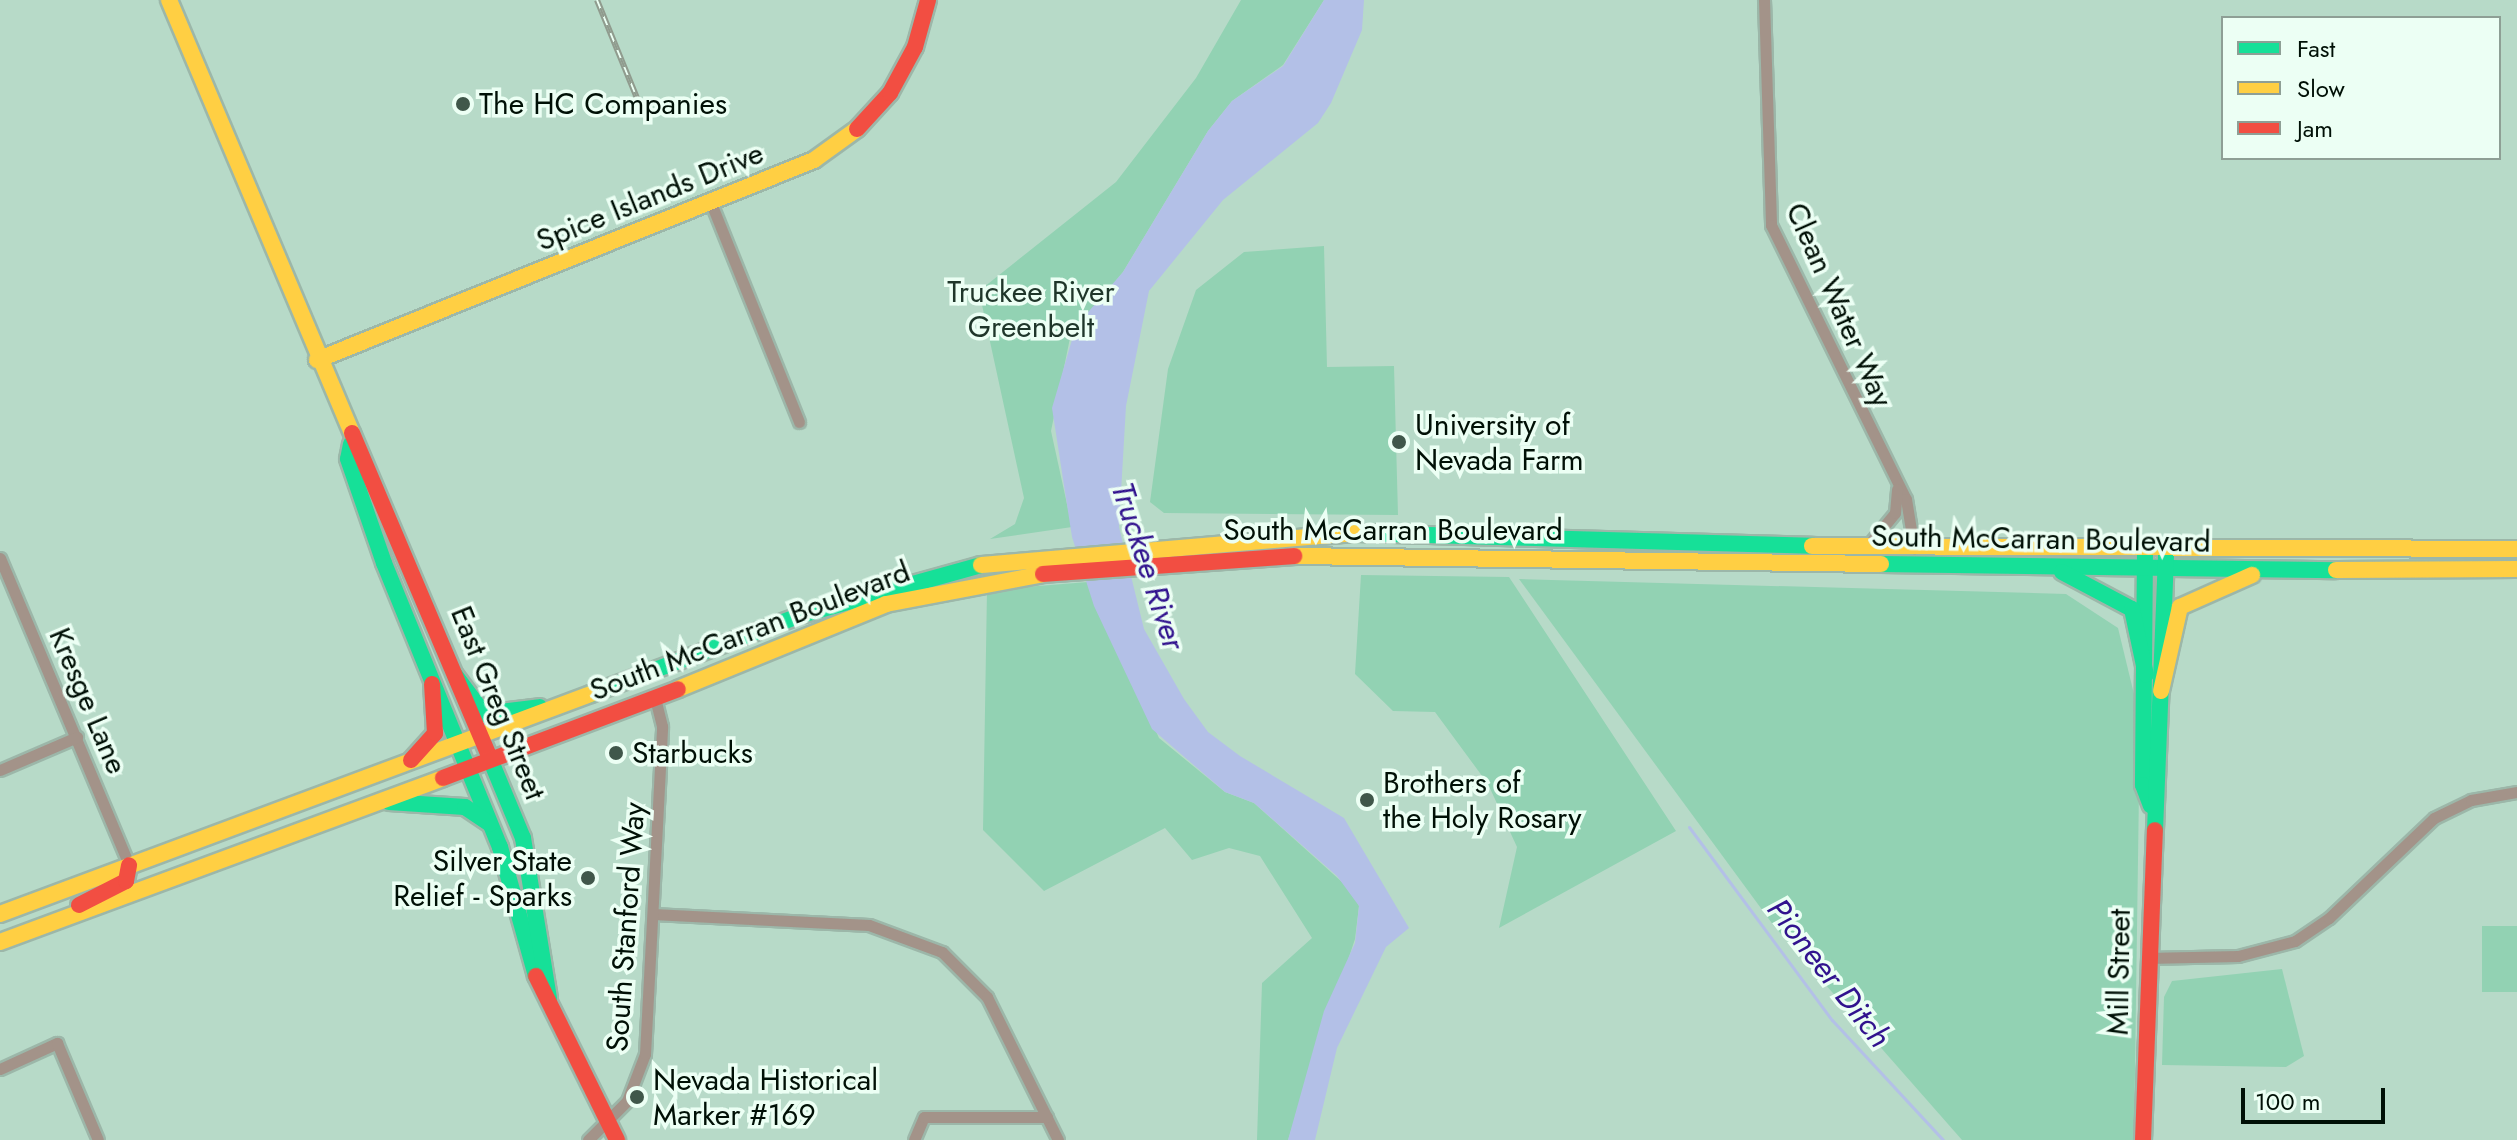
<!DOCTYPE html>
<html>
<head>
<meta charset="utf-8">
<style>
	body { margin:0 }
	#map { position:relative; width:2517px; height:1140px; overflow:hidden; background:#b7dac8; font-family:Jost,sans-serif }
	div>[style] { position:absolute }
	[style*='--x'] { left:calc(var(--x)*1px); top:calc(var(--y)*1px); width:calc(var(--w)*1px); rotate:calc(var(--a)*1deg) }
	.green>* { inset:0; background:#92d2b3; transform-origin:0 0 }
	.water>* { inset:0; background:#b3c0e7 }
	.stream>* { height:3px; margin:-1.5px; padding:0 1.5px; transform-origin:1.5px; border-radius:1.5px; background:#b3c0e7 }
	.roads { filter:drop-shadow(2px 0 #9cb7a9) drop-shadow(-2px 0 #9cb7a9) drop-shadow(0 2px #9cb7a9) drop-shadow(0 -2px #9cb7a9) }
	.street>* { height:11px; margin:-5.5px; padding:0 5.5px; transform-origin:5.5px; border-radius:5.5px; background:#a39389 }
	.fast>* { height:16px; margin:-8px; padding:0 8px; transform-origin:8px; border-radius:8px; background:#16e098 }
	.slow>* { height:16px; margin:-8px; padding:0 8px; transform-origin:8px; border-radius:8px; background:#ffcf43 }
	.jam>* { height:16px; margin:-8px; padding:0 8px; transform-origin:8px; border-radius:8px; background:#f24e42 }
	.rail>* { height:6px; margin-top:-3px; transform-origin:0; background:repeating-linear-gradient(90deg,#ecfff4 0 9px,#909b8e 0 18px); box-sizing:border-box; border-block:2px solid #909b8e }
	.dots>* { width:22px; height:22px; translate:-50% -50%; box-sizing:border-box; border:4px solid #ecfff4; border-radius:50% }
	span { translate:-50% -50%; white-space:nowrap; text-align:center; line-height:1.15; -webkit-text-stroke:7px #ecfff4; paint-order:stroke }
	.poi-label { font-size:30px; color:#001006 }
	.left { translate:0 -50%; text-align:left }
	.right { translate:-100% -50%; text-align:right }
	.street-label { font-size:30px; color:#001006 }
	.park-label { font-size:30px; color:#1f362a }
	.water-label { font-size:32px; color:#31138e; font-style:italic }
	.legend { position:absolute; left:2221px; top:16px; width:280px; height:144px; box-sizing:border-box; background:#ecfff4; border:2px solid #8e9f95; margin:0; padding:10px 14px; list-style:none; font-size:24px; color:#001006 }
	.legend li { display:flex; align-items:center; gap:16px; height:40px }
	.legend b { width:40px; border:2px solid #8e9f95 }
	.scale { position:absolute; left:2241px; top:1088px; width:144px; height:36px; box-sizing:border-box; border:4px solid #001006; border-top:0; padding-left:10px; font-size:24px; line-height:28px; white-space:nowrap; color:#001006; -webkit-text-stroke:6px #ecfff4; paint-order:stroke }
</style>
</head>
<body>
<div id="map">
	<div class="green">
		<i style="clip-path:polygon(1241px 0,1324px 0,1283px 65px,1232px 101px,1208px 131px,1123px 272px,1070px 338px,1051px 431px,1072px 527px,990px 539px,1015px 524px,1024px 498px,979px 291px,1116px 182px,1196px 78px)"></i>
		<i style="clip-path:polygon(1324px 246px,1327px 367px,1394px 366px,1398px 515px,1164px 513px,1150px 502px,1168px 369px,1196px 290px,1244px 252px)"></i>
		<i style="clip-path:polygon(1361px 575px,1509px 577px,1676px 831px,1499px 928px,1517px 847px,1488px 784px,1435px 712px,1393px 711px,1355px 674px)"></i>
		<i style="clip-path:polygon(1519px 579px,2066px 594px,2118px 628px,2140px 719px,2134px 1140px,1962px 1140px,1774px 926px)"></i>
		<i style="clip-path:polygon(1088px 582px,1159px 738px,1225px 792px,1254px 803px,1352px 891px,1359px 906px,1355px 939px,1288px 1140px,1257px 1140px,1262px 983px,1312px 938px,1260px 856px,1229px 848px,1192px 860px,1165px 828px,1044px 891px,983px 830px,987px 590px)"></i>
		<i style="left:2482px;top:926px;width:35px;height:66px"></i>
		<i style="clip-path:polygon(2282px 969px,2304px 1056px,2286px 1067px,2162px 1065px,2164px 997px,2172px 981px)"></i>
	</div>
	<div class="water">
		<i style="clip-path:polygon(1324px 0,1364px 0,1362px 30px,1331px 103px,1318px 123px,1223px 200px,1149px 291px,1126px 406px,1119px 527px,1144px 629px,1184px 699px,1208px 732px,1240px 756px,1344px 818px,1409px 928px,1386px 947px,1337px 1048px,1315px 1140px,1288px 1140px,1324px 1011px,1355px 943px,1359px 906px,1337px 876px,1254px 803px,1225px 792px,1152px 729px,1094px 606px,1072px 537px,1052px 408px,1076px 326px,1123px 272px,1208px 131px,1232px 101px,1283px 66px)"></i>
	</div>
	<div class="stream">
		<i style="--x:1689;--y:827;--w:240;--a:53.5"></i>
		<i style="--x:1832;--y:1020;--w:163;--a:47.2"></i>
	</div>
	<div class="roads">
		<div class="street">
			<i style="--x:1764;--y:0;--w:225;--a:88.2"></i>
			<i style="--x:1771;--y:225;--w:305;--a:63.8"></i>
			<i style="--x:1906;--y:499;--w:50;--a:80.7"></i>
			<i style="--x:711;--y:203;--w:236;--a:68.1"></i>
			<i style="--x:1866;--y:548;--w:45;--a:-50.4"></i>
			<i style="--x:1895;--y:513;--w:24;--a:-85"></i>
			<i style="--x:0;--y:558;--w:333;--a:67.2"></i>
			<i style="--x:0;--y:770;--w:84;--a:-23.2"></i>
			<i style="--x:653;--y:914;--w:216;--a:2.9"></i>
			<i style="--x:869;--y:925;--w:78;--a:20.3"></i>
			<i style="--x:942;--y:952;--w:64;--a:45"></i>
			<i style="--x:987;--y:997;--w:160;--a:63.6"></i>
			<i style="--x:2147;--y:958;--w:91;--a:-1.3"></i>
			<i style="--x:2238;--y:956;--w:59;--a:-14.7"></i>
			<i style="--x:2295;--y:941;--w:41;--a:-34.1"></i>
			<i style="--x:2329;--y:918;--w:145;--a:-43.6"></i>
			<i style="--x:2434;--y:818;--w:41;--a:-25.9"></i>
			<i style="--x:2471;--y:800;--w:47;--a:-9.9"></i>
			<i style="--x:0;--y:1069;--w:63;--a:-24.5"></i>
			<i style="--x:57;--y:1043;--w:105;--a:67.1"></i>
			<i style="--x:588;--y:1140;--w:55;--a:-45"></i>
			<i style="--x:627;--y:1101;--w:50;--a:-69"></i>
			<i style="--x:645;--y:1054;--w:328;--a:-87"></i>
			<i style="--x:662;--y:726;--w:29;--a:-104"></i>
			<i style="--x:914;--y:1140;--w:25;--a:-67"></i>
			<i style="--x:924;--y:1117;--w:123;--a:0"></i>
		</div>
		<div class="fast">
			<i style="--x:351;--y:444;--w:15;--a:101"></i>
			<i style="--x:348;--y:459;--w:110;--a:70.9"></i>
			<i style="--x:384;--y:563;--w:307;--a:67.8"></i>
			<i style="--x:500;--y:847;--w:134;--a:74.4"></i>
			<i style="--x:1356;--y:533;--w:456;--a:1.6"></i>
			<i style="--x:2145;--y:551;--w:234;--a:90.5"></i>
			<i style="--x:2143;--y:785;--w:22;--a:69"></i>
			<i style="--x:1881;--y:564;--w:455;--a:0.8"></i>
			<i style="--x:2062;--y:572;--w:79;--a:27.9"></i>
			<i style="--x:2132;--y:609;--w:67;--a:78"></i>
			<i style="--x:455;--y:675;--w:49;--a:53.4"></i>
			<i style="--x:484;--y:714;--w:56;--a:-7.1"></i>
			<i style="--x:591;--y:694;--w:224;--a:-20.6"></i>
			<i style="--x:801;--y:615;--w:187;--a:-15.5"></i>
			<i style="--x:488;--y:754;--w:91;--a:67.4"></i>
			<i style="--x:523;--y:838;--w:163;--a:80.8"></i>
			<i style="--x:389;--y:802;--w:76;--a:3.8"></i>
			<i style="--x:465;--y:807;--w:30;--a:34"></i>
			<i style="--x:2155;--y:830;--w:279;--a:-87.7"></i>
		</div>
		<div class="slow">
			<i style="--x:169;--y:0;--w:470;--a:67.1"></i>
			<i style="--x:317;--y:360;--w:536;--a:-21.92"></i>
			<i style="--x:814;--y:160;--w:53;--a:-35.8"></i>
			<i style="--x:1812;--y:546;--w:705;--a:0.24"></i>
			<i style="--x:1294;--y:556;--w:587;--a:0.78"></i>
			<i style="--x:981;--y:565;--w:376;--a:-4.9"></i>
			<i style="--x:2336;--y:570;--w:181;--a:-0.3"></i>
			<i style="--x:678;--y:689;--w:225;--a:-22.2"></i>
			<i style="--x:886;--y:604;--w:160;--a:-10.8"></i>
			<i style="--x:2161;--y:691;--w:86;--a:-77.3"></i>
			<i style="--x:2180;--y:607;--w:79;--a:-24"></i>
			<i style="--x:0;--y:914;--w:631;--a:-20.42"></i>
			<i style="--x:0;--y:942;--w:472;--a:-20.3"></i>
		</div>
		<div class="jam">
			<i style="--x:857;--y:129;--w:49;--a:-47.5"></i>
			<i style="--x:890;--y:93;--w:52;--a:-61.5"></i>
			<i style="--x:915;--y:47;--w:49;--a:-74.5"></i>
			<i style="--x:352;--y:433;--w:349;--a:67"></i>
			<i style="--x:1043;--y:574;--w:252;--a:-4.1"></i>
			<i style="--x:411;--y:760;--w:36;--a:-48"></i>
			<i style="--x:435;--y:733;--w:49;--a:-93.5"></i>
			<i style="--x:443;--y:778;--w:251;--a:-20.7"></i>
			<i style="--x:79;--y:905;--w:53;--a:-27.1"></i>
			<i style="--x:126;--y:881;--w:16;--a:-79"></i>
			<i style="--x:536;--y:976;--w:183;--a:63.7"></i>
			<i style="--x:2143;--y:1140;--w:310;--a:-87.8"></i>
		</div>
	</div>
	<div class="rail">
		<i style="--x:597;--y:0;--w:124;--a:67.8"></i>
	</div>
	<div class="dots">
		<i style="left:463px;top:104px;background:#40574a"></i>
		<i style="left:1399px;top:442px;background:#40574a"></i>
		<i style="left:616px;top:753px;background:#40574a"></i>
		<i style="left:1367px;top:800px;background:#40574a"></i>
		<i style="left:588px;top:878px;background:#40574a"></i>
		<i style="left:637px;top:1097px;background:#40574a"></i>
	</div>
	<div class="poi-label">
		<span class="left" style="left:479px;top:104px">The HC Companies</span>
		<span class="left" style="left:1415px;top:442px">University of<br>Nevada Farm</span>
		<span class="left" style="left:632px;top:753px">Starbucks</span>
		<span class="left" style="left:1383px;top:800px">Brothers of<br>the Holy Rosary</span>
		<span class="right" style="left:572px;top:878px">Silver State<br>Relief - Sparks</span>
		<span class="left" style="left:653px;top:1097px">Nevada Historical<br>Marker #169</span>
	</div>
	<div class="street-label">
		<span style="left:650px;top:197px;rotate:-22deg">Spice Islands Drive</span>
		<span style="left:1839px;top:305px;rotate:66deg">Clean Water Way</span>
		<span style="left:1393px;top:530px">South McCarran Boulevard</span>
		<span style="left:2041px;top:539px;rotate:1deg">South McCarran Boulevard</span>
		<span style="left:750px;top:631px;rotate:-21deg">South McCarran Boulevard</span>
		<span style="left:88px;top:701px;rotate:67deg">Kresge Lane</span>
		<span style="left:498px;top:703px;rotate:68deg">East Greg Street</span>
		<span style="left:626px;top:927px;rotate:-86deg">South Stanford Way</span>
		<span style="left:2119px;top:972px;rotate:-89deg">Mill Street</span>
	</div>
	<div class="park-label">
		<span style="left:1031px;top:309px">Truckee River<br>Greenbelt</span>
	</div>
	<div class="water-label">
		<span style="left:1148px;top:566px;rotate:72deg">Truckee River</span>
		<span style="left:1829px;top:973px;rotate:52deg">Pioneer Ditch</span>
	</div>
	<ul class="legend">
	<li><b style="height:10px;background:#16e098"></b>Fast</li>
	<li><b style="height:10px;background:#ffcf43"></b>Slow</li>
	<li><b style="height:10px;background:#f24e42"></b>Jam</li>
	</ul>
	<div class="scale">100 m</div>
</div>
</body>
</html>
